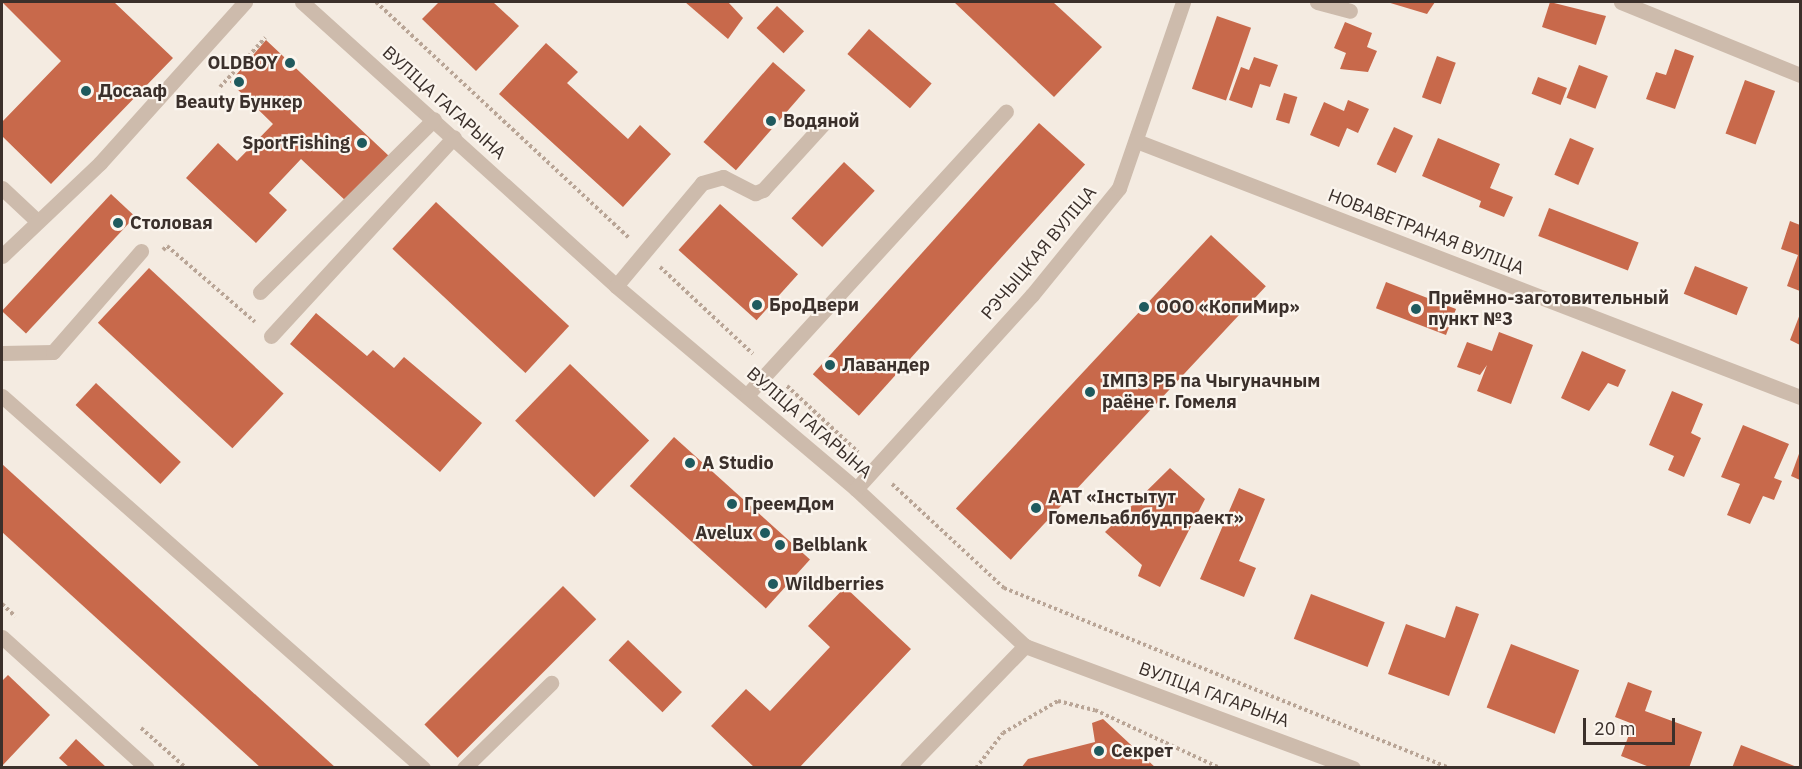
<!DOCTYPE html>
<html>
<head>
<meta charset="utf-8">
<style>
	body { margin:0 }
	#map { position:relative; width:1802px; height:769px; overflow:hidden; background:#f4ebe1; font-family:"IBM Plex Sans",sans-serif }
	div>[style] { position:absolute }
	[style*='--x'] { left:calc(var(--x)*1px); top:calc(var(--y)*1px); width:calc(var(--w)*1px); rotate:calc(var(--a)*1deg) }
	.building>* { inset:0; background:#c8694b; transform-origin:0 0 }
	.path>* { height:4px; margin-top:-2px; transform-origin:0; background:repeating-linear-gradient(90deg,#b9a596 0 3px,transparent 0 6px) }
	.minor>* { height:15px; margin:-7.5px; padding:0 7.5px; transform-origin:7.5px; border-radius:7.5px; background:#cdbbac }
	.dots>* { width:16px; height:16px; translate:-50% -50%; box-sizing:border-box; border:3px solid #fbf5ee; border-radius:50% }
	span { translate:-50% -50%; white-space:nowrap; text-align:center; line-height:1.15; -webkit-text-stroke:4.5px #fbf5ee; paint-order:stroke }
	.poi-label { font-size:18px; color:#3b302b; font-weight:700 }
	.right { translate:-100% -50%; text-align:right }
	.left { translate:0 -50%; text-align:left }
	.street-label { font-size:18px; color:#3b302b }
	.frame { position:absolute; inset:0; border:3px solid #3b302b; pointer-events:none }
	.scale { position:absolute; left:1583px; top:718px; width:92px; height:27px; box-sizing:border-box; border:3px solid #3b302b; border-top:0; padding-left:8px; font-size:18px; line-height:21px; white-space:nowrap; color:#3b302b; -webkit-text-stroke:4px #fbf5ee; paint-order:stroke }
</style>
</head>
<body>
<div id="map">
	<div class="building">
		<i style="clip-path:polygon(2px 2px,114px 2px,173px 58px,51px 184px,2px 136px,2px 122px,61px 61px)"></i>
		<i style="clip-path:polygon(439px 2px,493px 2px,519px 26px,476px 71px,422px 19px)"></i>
		<i style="clip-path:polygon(685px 2px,728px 2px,743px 18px,728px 39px)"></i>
		<i style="clip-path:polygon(954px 2px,1053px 2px,1102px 47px,1054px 97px)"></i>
		<i style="clip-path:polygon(1387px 2px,1435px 2px,1427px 14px)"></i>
		<i style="clip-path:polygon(1550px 2px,1606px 16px,1596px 45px,1542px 27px)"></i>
		<i style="left:777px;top:6px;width:37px;height:30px;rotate:43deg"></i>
		<i style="left:1217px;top:16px;width:36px;height:77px;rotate:19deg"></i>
		<i style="clip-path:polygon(1345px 22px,1372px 33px,1367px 47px,1377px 51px,1368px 72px,1340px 69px,1346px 53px,1334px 48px)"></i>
		<i style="left:869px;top:29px;width:83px;height:33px;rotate:41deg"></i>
		<i style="clip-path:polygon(266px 40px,390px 157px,347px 202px,301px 159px,269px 193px,287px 210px,256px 243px,186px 178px,218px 143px,237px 161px,273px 124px,230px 82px)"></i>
		<i style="clip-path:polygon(546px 43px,578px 72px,567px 83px,628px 139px,640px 125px,671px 154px,623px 207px,499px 94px)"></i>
		<i style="clip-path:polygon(1675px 49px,1694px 56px,1675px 109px,1646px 99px,1656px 72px,1666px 75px)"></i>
		<i style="left:1437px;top:56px;width:20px;height:44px;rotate:20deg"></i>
		<i style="clip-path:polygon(1254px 57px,1278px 65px,1270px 87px,1260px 84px,1252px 108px,1229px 100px,1241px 67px,1249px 70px)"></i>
		<i style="left:773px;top:62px;width:43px;height:106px;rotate:41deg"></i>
		<i style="left:1579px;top:65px;width:31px;height:35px;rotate:21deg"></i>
		<i style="left:1538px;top:77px;width:31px;height:18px;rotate:21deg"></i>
		<i style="left:1745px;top:80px;width:32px;height:57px;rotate:20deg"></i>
		<i style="left:1284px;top:93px;width:14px;height:28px;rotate:17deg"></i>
		<i style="clip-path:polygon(1348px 100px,1369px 109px,1358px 133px,1347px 128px,1339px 147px,1310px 135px,1324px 102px,1344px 111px)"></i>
		<i style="left:1039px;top:123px;width:62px;height:338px;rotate:42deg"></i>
		<i style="left:1394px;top:127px;width:21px;height:41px;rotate:25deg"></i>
		<i style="clip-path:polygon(1438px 138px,1500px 164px,1490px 188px,1513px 197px,1504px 217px,1479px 207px,1481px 201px,1422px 176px)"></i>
		<i style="left:1570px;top:138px;width:26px;height:40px;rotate:23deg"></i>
		<i style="left:844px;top:162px;width:42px;height:77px;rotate:43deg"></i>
		<i style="left:111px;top:194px;width:33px;height:160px;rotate:43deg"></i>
		<i style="left:436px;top:202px;width:182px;height:64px;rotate:43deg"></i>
		<i style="left:720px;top:204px;width:105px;height:62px;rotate:42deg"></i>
		<i style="left:1549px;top:208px;width:96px;height:30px;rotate:21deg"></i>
		<i style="clip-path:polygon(1790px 221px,1800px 225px,1800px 291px,1787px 286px,1798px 255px,1781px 249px)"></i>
		<i style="left:1211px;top:235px;width:75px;height:374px;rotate:43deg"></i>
		<i style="left:1695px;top:266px;width:57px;height:30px;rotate:22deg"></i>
		<i style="left:149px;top:268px;width:184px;height:75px;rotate:43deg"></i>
		<i style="left:1386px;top:282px;width:75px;height:28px;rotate:21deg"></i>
		<i style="clip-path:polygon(316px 313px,367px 356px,373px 350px,394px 368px,404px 357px,482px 423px,440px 472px,290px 344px)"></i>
		<i style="clip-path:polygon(1800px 314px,1800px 345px,1790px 340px)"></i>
		<i style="clip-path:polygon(1499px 332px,1533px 345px,1511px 404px,1477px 391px,1487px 365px,1480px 375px,1457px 367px,1467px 342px,1492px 351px)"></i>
		<i style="clip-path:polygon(1582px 351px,1626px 370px,1618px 387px,1608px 383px,1589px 411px,1561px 398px)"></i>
		<i style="left:570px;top:364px;width:110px;height:79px;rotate:44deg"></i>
		<i style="left:96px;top:383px;width:116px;height:30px;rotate:43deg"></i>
		<i style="clip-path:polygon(1672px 391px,1703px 404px,1691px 433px,1701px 438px,1684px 477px,1668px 470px,1674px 456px,1649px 445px)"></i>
		<i style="clip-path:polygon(1743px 425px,1789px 444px,1774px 478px,1782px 481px,1774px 500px,1763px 496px,1750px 524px,1727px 515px,1740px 484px,1721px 477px)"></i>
		<i style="left:674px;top:437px;width:183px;height:66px;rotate:42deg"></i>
		<i style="clip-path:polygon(1800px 451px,1800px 480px,1791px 476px)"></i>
		<i style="clip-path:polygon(2px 464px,336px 768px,261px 768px,2px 532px)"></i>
		<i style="clip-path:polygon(1170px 468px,1205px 499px,1160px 587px,1138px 576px,1142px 565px,1105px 532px)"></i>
		<i style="clip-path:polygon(1239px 488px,1265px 499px,1239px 561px,1256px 568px,1244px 597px,1200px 579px)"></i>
		<i style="left:563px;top:586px;width:47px;height:196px;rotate:45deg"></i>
		<i style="clip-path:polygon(845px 587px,911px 649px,799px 768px,755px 768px,711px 726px,746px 689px,770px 711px,830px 647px,808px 626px)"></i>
		<i style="left:1311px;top:594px;width:79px;height:48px;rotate:21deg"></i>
		<i style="clip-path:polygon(1456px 606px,1479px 614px,1449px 696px,1388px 674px,1406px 624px,1445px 638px)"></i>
		<i style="left:628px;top:640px;width:75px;height:28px;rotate:44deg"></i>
		<i style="left:1511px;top:644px;width:73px;height:68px;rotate:21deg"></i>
		<i style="clip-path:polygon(8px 675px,50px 715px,2px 766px,2px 681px)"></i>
		<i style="clip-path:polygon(1628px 682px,1652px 691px,1645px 711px,1702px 732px,1689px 768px,1652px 768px,1621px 756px,1633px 724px,1615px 717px)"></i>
		<i style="clip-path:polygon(1103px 719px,1156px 768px,1021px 768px,1028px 759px,1095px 742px,1092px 723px)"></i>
		<i style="clip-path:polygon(76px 739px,107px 768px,70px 768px,59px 758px)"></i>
		<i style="clip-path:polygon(1741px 745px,1797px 767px,1797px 768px,1732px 768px)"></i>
	</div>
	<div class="path">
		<i style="--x:376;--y:2;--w:345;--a:43"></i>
		<i style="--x:220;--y:87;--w:67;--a:-47.4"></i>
		<i style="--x:163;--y:250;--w:6;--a:-45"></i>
		<i style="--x:167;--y:246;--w:116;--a:40.8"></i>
		<i style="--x:660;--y:267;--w:127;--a:43.1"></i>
		<i style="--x:787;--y:386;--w:97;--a:42.9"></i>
		<i style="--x:892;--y:484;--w:153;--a:42.9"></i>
		<i style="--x:1004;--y:588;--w:480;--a:22"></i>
		<i style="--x:2;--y:604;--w:18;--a:43"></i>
		<i style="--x:141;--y:728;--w:60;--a:41.6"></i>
		<i style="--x:976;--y:768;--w:44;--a:-52.4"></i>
		<i style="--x:1003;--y:733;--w:64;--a:-30.2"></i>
		<i style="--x:1058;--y:701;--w:38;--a:14"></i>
		<i style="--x:1095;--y:710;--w:138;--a:24.9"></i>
	</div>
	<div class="minor">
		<i style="--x:302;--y:2;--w:423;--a:42.1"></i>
		<i style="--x:616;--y:286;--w:314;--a:40.2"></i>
		<i style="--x:856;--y:489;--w:231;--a:42.9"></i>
		<i style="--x:1025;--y:646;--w:350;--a:20.4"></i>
		<i style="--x:1317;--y:2;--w:34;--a:15"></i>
		<i style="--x:1621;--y:2;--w:193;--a:22.2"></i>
		<i style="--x:1139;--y:142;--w:708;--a:21.1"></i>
		<i style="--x:2;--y:188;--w:45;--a:43.2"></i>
		<i style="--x:2;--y:256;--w:135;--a:-43.5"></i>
		<i style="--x:100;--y:163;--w:217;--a:-48"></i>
		<i style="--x:616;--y:286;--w:134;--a:-50.1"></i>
		<i style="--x:702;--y:183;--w:22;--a:-16"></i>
		<i style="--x:723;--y:177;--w:36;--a:27"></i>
		<i style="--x:755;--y:193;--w:9;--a:-21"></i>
		<i style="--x:763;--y:190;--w:91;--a:-47.7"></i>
		<i style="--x:260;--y:292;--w:245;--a:-44.8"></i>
		<i style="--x:271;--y:336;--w:270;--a:-47.4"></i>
		<i style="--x:2;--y:353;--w:51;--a:-1.1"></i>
		<i style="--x:53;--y:352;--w:134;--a:-48.9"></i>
		<i style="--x:747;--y:395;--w:384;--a:-47.6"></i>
		<i style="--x:2;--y:396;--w:562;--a:41.46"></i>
		<i style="--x:856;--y:489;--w:262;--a:-47.8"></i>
		<i style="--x:1032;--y:295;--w:138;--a:-50.9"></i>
		<i style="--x:1119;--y:188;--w:197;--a:-71"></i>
		<i style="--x:2;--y:637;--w:195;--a:42.1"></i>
		<i style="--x:464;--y:768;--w:122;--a:-44.3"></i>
		<i style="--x:907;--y:768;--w:170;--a:-46"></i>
	</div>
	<div class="dots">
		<i style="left:290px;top:63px;background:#1f5a5e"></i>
		<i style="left:239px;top:82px;background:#1f5a5e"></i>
		<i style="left:86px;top:91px;background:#1f5a5e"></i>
		<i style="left:771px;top:121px;background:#1f5a5e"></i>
		<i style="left:362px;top:143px;background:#1f5a5e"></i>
		<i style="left:118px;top:223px;background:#1f5a5e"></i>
		<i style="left:757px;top:305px;background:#1f5a5e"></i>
		<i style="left:1144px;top:307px;background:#1f5a5e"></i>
		<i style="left:1416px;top:309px;background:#1f5a5e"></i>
		<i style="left:830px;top:365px;background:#1f5a5e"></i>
		<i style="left:1090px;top:392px;background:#1f5a5e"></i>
		<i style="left:690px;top:463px;background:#1f5a5e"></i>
		<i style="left:732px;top:504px;background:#1f5a5e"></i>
		<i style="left:1036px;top:508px;background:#1f5a5e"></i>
		<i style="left:765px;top:533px;background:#1f5a5e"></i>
		<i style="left:780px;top:545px;background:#1f5a5e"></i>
		<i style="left:773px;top:584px;background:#1f5a5e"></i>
		<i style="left:1099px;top:751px;background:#1f5a5e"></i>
	</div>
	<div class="poi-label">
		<span class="right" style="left:278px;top:63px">OLDBOY</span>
		<span class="left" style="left:98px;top:91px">Досааф</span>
		<span style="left:239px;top:102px">Beauty Бункер</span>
		<span class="left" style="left:783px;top:121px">Водяной</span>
		<span class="right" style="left:350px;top:143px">SportFishing</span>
		<span class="left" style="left:130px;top:223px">Столовая</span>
		<span class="left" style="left:1428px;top:309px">Приёмно-заготовительный<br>пункт №3</span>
		<span class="left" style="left:769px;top:305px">БроДвери</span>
		<span class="left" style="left:1156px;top:307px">ООО «КопиМир»</span>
		<span class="left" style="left:842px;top:365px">Лавандер</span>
		<span class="left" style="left:1102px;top:392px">ІМПЗ РБ па Чыгуначным<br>раёне г. Гомеля</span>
		<span class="left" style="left:702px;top:463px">A Studio</span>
		<span class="left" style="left:1048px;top:508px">ААТ «Інстытут<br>Гомельаблбудпраект»</span>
		<span class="left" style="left:744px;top:504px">ГреемДом</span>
		<span class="right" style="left:753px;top:533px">Avelux</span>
		<span class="left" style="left:792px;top:545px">Belblank</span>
		<span class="left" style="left:785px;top:584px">Wildberries</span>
		<span class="left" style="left:1111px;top:751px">Секрет</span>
	</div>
	<div class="street-label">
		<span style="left:444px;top:103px;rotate:42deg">ВУЛІЦА ГАГАРЫНА</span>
		<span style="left:1426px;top:232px;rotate:21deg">НОВАВЕТРАНАЯ ВУЛІЦА</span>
		<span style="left:1039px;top:253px;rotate:-50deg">РЭЧЫЦКАЯ ВУЛІЦА</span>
		<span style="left:809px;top:423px;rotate:41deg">ВУЛІЦА ГАГАРЫНА</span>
		<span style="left:1214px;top:695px;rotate:20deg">ВУЛІЦА ГАГАРЫНА</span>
	</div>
	<div class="frame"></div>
	<div class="scale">20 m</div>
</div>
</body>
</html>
